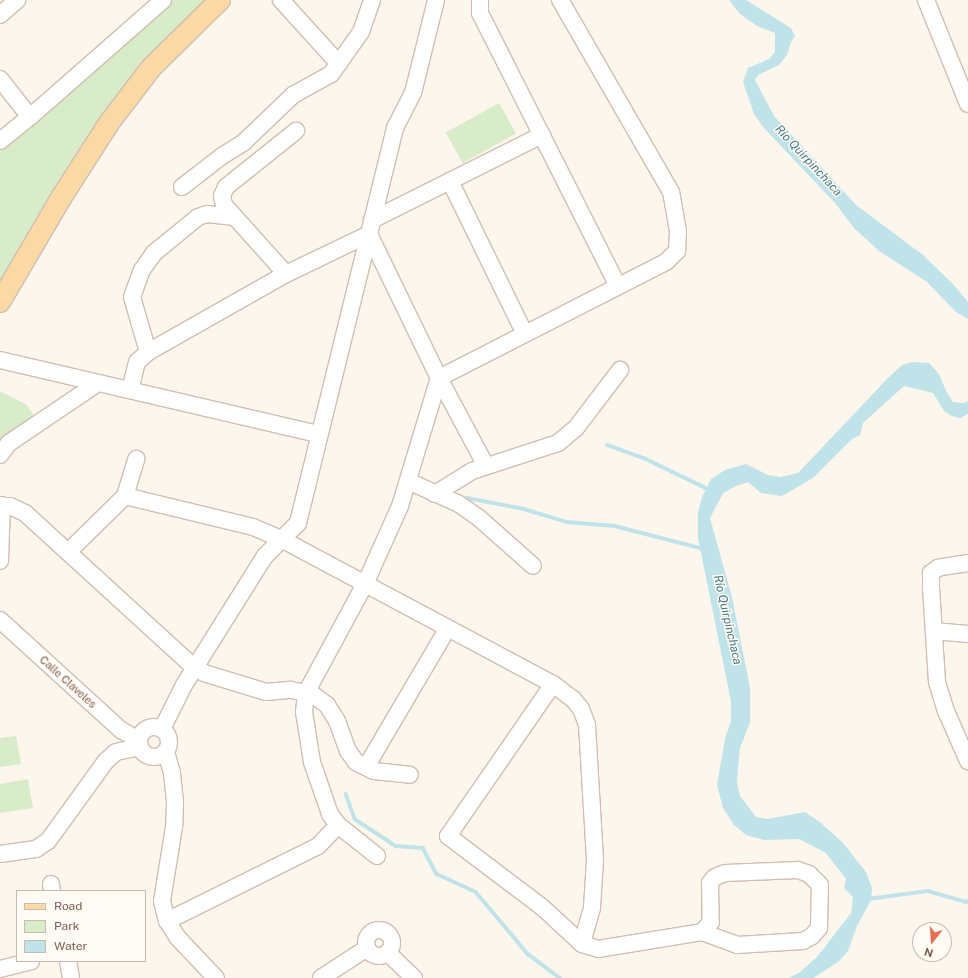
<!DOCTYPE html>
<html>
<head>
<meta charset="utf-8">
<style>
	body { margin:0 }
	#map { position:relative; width:968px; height:978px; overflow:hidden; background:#fdf6ec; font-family:"Public Sans",sans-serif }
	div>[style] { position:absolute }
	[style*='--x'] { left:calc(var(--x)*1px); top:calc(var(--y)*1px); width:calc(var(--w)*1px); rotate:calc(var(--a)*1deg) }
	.green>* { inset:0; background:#d8ecc9; transform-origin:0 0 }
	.water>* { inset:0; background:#bfe3e8 }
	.stream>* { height:3.5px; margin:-1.75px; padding:0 1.75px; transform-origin:1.75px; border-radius:1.75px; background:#bfe3e8 }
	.roads { filter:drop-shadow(1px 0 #d1beb0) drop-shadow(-1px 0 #d1beb0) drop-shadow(0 1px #d1beb0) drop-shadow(0 -1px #d1beb0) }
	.minor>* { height:16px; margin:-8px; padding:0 8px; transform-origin:8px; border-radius:8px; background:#fff }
	.minor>.ring { margin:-8px; padding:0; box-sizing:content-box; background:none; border:16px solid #fff; border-radius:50% }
	.major>* { height:20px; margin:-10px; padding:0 10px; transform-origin:10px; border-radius:10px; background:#fbd9a5 }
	span { translate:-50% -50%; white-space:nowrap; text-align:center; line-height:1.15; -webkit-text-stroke:3px #fffaf3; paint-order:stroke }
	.street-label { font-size:11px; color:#7a5c4d }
	.water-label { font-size:12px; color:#437c86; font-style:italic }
	.legend { position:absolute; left:16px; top:890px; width:130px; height:72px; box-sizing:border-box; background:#fffaf3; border:1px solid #cabbb1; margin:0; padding:5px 7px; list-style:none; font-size:12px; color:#7a5c4d }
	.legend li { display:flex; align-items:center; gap:8px; height:20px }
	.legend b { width:20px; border:1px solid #cabbb1 }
	.north { position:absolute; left:912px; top:922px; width:40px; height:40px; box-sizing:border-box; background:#fffaf3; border:1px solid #cabbb1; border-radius:50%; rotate:197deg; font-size:11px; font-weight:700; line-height:16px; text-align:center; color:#7a5c4d }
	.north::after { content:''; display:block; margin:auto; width:14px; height:18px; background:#e76f51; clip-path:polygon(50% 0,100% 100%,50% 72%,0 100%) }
</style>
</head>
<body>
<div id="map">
	<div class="green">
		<i style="clip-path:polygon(170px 0,208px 0,0 288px,0 147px)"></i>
		<i style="left:499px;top:103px;width:35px;height:61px;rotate:61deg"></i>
		<i style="clip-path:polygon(0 391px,27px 405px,36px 419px,0 442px)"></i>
		<i style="clip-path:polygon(16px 736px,21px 764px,0 767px,0 738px)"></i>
		<i style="clip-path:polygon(28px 779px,33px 808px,0 813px,0 784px)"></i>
	</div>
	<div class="water">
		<i style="clip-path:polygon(729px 0,746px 0,791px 28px,795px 36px,791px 42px,787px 55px,779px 65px,758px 75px,755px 80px,774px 116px,856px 205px,923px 255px,953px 284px,968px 302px,968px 319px,956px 312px,927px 282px,879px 251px,854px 228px,835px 203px,763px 127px,754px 114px,743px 82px,748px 68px,769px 59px,775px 52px,775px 33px,757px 26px,740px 14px)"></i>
		<i style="clip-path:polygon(913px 362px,929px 363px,939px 374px,946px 391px,953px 402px,964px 403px,968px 401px,968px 414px,960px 418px,952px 416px,944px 411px,933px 393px,904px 386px,863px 423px,860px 435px,852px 439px,813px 478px,782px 496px,761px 493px,748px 482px,736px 486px,723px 493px,710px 518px,732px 597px,750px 688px,750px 722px,740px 748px,738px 768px,737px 783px,740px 796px,756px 817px,767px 819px,805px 812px,821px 823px,843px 843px,866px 872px,872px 888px,871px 900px,857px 926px,848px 951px,838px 962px,813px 978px,788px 978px,799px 973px,817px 957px,851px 913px,853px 897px,844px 888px,846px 879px,826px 853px,799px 839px,764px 840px,746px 835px,734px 825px,723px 808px,717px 785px,725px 739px,731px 721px,731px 702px,698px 538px,698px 512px,702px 497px,711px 479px,725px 470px,746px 464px,768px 475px,781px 477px,798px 473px,888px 378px,902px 365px)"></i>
	</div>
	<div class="stream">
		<i style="--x:607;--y:445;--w:41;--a:19.7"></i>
		<i style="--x:646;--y:459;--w:71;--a:25.8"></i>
		<i style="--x:467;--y:498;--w:58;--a:10.9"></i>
		<i style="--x:524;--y:509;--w:45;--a:16.8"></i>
		<i style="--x:567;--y:522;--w:48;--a:4.8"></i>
		<i style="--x:615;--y:526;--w:92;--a:14.5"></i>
		<i style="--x:346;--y:794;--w:27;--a:70"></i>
		<i style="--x:355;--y:819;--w:49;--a:33.4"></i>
		<i style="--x:396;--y:846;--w:27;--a:4"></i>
		<i style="--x:423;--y:848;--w:30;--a:62"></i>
		<i style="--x:437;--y:874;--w:43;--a:24.8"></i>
		<i style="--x:476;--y:892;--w:81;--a:50"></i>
		<i style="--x:528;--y:954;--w:40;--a:37"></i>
		<i style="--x:868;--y:899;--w:61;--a:-7.6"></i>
		<i style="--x:928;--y:891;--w:40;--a:16"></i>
		<i style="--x:966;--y:902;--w:2;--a:-27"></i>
	</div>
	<div class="roads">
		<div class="minor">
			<i style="--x:281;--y:0;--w:86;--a:47.8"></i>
			<i style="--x:480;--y:0;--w:13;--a:90"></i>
			<i style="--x:480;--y:13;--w:306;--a:63.2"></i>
			<i style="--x:926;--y:0;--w:112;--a:68"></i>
			<i style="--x:0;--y:15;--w:23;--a:-41"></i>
			<i style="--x:0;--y:79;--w:48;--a:51.7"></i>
			<i style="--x:0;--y:141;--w:38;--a:-39"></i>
			<i style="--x:30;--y:117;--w:177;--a:-41.3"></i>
			<i style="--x:450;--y:181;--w:170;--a:63.9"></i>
			<i style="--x:182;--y:187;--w:51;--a:-37.8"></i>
			<i style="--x:222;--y:156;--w:26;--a:-32"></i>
			<i style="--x:244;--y:142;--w:68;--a:-43.8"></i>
			<i style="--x:293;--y:95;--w:43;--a:-28.9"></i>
			<i style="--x:331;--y:74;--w:52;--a:-54.5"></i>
			<i style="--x:361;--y:32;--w:34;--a:-71"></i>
			<i style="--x:372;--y:220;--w:190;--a:-26.6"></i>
			<i style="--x:286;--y:274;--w:93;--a:-131.9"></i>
			<i style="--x:224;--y:205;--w:9;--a:-103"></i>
			<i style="--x:222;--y:196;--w:10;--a:-66"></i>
			<i style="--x:226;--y:187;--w:90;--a:-38.7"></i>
			<i style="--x:148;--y:352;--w:57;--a:-106.2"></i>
			<i style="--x:132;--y:297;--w:29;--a:-70"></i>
			<i style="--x:142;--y:270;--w:21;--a:-55"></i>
			<i style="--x:154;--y:253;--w:57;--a:-39.3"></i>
			<i style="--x:198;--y:217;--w:9;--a:-18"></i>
			<i style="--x:207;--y:214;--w:28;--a:6"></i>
			<i style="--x:0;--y:360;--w:327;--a:13.1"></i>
			<i style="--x:130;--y:390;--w:29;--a:-76"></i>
			<i style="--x:137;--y:362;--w:15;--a:-42"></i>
			<i style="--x:148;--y:352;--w:159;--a:-29.5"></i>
			<i style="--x:286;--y:274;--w:92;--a:-25.7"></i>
			<i style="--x:369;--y:234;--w:160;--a:64.1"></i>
			<i style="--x:439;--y:378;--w:255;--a:-27.1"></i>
			<i style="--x:666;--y:262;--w:16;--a:-45"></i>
			<i style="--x:677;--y:251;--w:20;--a:-87"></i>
			<i style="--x:678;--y:231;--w:40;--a:-100"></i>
			<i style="--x:671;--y:192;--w:222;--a:-120"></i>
			<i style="--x:0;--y:455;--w:15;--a:-53"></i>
			<i style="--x:9;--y:443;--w:107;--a:-34"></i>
			<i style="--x:408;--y:481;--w:56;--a:24.3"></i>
			<i style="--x:459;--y:504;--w:24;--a:35"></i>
			<i style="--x:479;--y:518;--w:72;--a:41.6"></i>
			<i style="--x:435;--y:494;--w:44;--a:-31.9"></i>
			<i style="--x:472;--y:471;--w:90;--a:-18"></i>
			<i style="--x:558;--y:443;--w:23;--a:-40"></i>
			<i style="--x:576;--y:428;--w:73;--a:-52.8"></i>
			<i style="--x:125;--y:496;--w:39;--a:-73"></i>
			<i style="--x:0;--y:506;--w:10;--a:0"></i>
			<i style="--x:10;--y:506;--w:17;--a:25"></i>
			<i style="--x:25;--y:513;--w:230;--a:42.4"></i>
			<i style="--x:195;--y:668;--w:10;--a:29"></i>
			<i style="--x:204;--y:673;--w:65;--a:17"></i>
			<i style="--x:266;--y:692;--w:25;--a:-5"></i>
			<i style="--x:291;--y:690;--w:21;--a:11"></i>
			<i style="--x:312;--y:694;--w:19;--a:36"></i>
			<i style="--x:327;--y:705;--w:19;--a:58"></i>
			<i style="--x:337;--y:721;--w:32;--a:70"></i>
			<i style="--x:348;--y:751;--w:14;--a:54"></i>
			<i style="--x:356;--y:762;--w:20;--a:27"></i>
			<i style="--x:374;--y:771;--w:36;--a:6"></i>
			<i style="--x:68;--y:552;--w:80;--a:-44.5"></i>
			<i style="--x:125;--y:496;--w:132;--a:13.6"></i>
			<i style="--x:253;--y:527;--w:33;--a:23"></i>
			<i style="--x:283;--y:540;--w:306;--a:28.1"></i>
			<i style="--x:553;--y:684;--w:25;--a:37"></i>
			<i style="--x:573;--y:699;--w:13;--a:51"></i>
			<i style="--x:581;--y:709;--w:17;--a:69"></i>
			<i style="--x:587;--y:725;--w:134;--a:86.6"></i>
			<i style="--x:595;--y:859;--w:49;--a:93.5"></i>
			<i style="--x:592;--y:908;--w:37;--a:106"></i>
			<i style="--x:0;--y:561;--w:56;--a:-88"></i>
			<i style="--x:968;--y:563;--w:30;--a:171"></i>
			<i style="--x:938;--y:568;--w:9;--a:144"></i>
			<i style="--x:931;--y:573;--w:14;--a:90"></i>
			<i style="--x:931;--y:587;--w:95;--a:86.4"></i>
			<i style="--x:937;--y:682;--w:30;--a:73"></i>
			<i style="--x:946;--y:711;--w:55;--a:66.3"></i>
			<i style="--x:0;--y:620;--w:164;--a:42.3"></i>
			<i style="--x:121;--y:730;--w:21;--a:29"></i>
			<i style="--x:934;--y:631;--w:34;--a:5"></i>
			<i style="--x:553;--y:684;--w:185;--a:124.6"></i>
			<i style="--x:448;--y:836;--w:118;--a:37.1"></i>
			<i style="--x:542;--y:907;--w:54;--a:42.8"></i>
			<i style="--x:582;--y:944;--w:17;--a:17"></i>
			<i style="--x:598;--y:949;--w:105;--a:-9.3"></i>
			<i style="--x:702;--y:932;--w:37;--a:20"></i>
			<i style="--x:737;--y:945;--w:66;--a:-3.5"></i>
			<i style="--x:803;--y:941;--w:10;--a:-29"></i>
			<i style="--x:812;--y:936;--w:11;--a:-49"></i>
			<i style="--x:819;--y:928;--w:43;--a:-88.7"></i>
			<i style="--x:820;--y:885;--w:16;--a:-135"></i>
			<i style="--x:809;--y:874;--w:12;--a:-160"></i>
			<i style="--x:798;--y:870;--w:73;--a:177.6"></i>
			<i style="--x:725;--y:873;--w:11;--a:158"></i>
			<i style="--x:715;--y:877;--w:8;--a:130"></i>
			<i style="--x:710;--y:883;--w:39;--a:89"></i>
			<i style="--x:711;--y:922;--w:13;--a:132"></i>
			<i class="ring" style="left:139px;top:727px;width:14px;height:14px"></i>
			<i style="--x:162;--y:729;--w:49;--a:-63.4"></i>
			<i style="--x:184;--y:685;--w:152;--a:-57.9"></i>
			<i style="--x:265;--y:556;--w:47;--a:-45"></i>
			<i style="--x:298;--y:523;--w:407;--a:-76.2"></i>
			<i style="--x:395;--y:128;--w:39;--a:-63"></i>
			<i style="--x:413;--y:93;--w:96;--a:-76.1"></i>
			<i style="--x:166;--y:752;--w:22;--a:74"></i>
			<i style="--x:172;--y:773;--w:30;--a:84"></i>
			<i style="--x:175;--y:803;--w:24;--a:92"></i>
			<i style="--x:174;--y:827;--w:75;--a:99.2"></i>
			<i style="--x:162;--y:901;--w:21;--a:76"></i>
			<i style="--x:167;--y:921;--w:20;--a:57"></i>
			<i style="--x:178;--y:938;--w:55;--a:46.5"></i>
			<i style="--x:366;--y:767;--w:161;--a:-59.5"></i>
			<i style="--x:0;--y:854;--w:36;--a:-8"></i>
			<i style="--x:36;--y:849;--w:14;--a:-34"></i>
			<i style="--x:48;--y:841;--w:99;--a:-54.1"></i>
			<i style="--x:106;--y:761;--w:13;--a:-42"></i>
			<i style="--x:116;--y:752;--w:25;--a:-12"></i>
			<i style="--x:377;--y:856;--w:50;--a:-141.5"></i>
			<i style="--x:338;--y:825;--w:14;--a:-126"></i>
			<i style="--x:330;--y:814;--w:55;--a:-109.1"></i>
			<i style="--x:312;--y:762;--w:51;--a:-99.1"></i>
			<i style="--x:304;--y:712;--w:19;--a:-84"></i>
			<i style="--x:306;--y:693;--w:124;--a:-61.6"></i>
			<i style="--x:365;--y:584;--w:85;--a:-65.8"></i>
			<i style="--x:400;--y:506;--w:134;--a:-73.1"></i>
			<i style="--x:439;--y:378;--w:100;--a:61.9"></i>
			<i style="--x:51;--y:884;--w:7;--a:82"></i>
			<i style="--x:167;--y:921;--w:169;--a:-26.4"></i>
			<i style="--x:318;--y:846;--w:29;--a:-46"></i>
			<i class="ring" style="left:366px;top:930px;width:10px;height:10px"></i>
			<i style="--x:388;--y:953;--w:36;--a:44"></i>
			<i style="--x:68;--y:961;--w:17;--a:80"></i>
			<i style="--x:0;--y:969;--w:32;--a:-14"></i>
			<i style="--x:321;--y:978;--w:55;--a:-33.1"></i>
		</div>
		<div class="major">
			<i style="--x:0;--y:302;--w:121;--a:-59.6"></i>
			<i style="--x:61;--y:198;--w:89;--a:-57.4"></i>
			<i style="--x:109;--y:123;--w:69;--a:-52.6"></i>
			<i style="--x:151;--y:68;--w:97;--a:-44.6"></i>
		</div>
	</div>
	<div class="street-label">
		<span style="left:68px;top:682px;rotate:42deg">Calle Claveles</span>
	</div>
	<div class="water-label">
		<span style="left:808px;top:161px;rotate:47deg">Río Quirpinchaca</span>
		<span style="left:727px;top:620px;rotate:77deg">Río Quirpinchaca</span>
	</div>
	<ul class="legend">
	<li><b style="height:5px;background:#fbd9a5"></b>Road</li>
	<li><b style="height:11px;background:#d8ecc9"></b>Park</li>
	<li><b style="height:11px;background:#bfe3e8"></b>Water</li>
	</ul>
	<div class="north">N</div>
</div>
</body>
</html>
